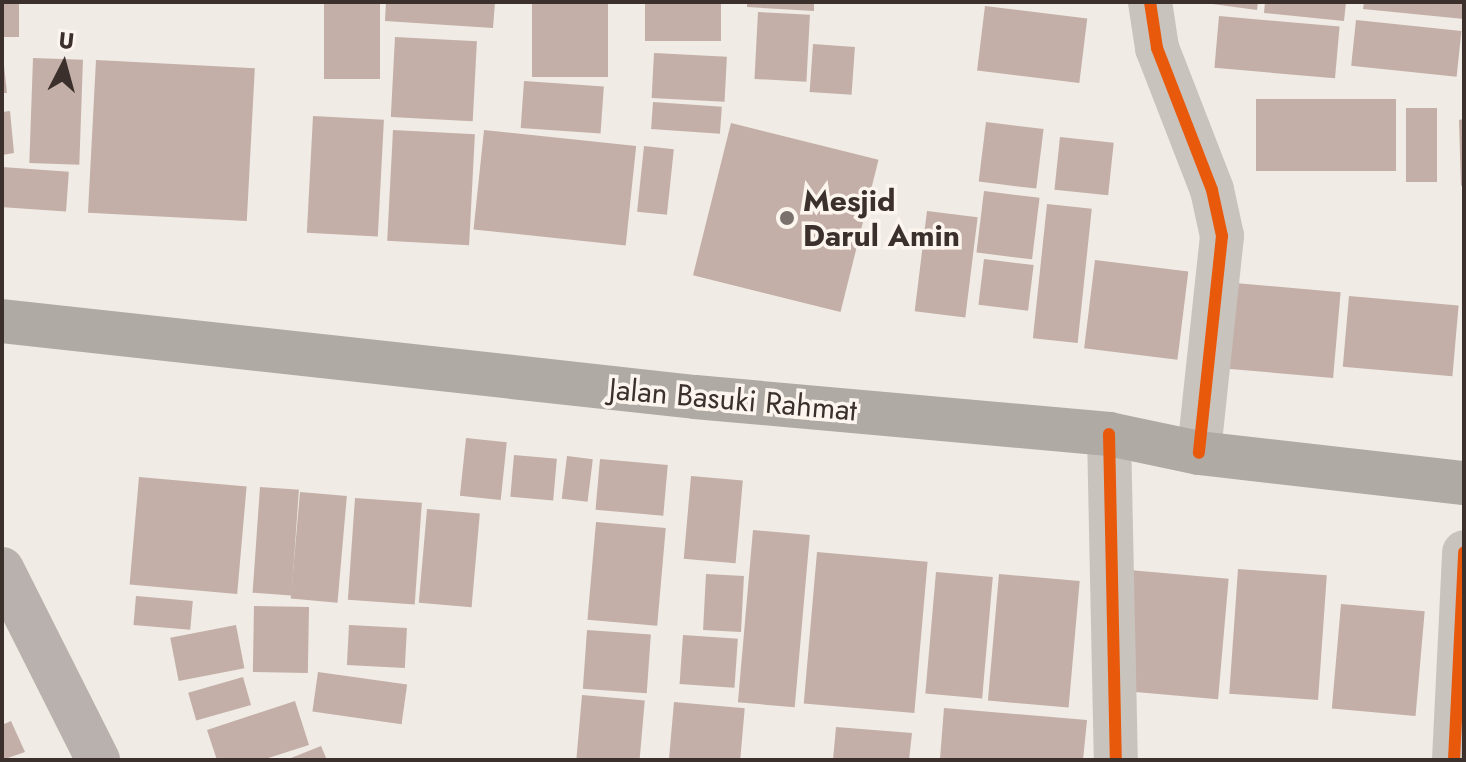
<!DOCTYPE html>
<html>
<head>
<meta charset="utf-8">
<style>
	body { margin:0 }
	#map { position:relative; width:1466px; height:762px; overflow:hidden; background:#f0ebe5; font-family:Jost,sans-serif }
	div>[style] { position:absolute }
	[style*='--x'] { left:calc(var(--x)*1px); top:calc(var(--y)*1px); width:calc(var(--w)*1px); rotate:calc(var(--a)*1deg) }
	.building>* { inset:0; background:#c3afa7; transform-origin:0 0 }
	.minor>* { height:44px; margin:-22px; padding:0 22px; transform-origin:22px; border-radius:22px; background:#c9c3be }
	.major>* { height:44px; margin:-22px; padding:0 22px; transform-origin:22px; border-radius:22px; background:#b8b1ad }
	.highway>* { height:44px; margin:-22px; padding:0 22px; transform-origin:22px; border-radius:22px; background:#afaaa4 }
	.cycleway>* { height:12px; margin:-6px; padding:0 6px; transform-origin:6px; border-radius:6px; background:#e8590c }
	.dots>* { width:22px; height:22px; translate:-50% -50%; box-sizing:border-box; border:4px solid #fbf5ee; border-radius:50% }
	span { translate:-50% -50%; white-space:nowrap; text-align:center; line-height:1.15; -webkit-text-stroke:7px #fbf5ee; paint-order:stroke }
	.poi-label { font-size:30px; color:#3b302b; font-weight:700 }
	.left { translate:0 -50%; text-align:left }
	.street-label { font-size:30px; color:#3b302b }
	.frame { position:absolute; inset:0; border:4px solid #3b302b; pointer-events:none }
	.north { position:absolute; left:24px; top:24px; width:80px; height:80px; -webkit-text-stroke:6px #fbf5ee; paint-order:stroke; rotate:6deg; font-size:22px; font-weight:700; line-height:32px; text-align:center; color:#3b302b }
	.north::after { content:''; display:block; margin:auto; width:28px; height:36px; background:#3b302b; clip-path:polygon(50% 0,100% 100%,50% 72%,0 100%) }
</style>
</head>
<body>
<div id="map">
	<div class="building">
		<i style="left:2px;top:2px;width:17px;height:35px"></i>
		<i style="left:324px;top:2px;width:56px;height:77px"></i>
		<i style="clip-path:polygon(386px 2px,495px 2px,493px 28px,385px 21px)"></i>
		<i style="left:532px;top:2px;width:76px;height:75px"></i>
		<i style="left:645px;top:2px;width:76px;height:39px"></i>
		<i style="clip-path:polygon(747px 2px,814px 2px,814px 11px,747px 7px)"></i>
		<i style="clip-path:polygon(1197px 2px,1258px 2px,1257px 10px)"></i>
		<i style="clip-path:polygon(1265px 2px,1346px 2px,1344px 21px,1264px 13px)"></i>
		<i style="clip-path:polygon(1364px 2px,1464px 2px,1464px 19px,1363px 9px)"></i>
		<i style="left:985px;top:6px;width:103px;height:65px;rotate:7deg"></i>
		<i style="left:758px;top:12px;width:52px;height:67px;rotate:3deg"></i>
		<i style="left:1219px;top:16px;width:121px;height:52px;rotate:5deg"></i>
		<i style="left:1356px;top:20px;width:106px;height:46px;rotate:6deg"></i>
		<i style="left:395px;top:37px;width:82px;height:80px;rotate:3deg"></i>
		<i style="left:813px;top:44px;width:42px;height:48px;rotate:4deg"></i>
		<i style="clip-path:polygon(2px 47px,7px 93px,2px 93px)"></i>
		<i style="left:654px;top:53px;width:73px;height:45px;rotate:3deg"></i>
		<i style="left:33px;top:58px;width:50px;height:105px;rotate:2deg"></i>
		<i style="left:96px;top:60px;width:159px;height:153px;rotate:3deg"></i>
		<i style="left:524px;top:81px;width:80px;height:47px;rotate:4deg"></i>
		<i style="left:1256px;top:99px;width:140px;height:72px"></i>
		<i style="left:653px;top:102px;width:69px;height:27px;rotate:4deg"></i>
		<i style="left:1406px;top:108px;width:31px;height:74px"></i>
		<i style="clip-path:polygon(10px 111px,14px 153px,2px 155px,2px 112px)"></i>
		<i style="left:313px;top:116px;width:71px;height:117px;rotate:3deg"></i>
		<i style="clip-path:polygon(1464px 119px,1464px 185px,1461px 186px,1459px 120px)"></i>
		<i style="left:986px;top:122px;width:58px;height:60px;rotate:7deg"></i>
		<i style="left:731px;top:123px;width:152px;height:157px;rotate:14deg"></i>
		<i style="left:393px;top:130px;width:82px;height:111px;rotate:3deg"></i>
		<i style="left:484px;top:130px;width:153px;height:100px;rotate:6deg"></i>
		<i style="left:1060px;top:137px;width:54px;height:53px;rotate:6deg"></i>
		<i style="left:644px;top:146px;width:30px;height:66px;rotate:6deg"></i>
		<i style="left:2px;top:167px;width:67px;height:40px;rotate:4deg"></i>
		<i style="left:984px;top:191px;width:56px;height:62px;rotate:7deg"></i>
		<i style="left:1047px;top:204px;width:45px;height:135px;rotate:6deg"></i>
		<i style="left:927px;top:211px;width:51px;height:101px;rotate:7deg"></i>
		<i style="left:984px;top:259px;width:50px;height:46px;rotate:7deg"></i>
		<i style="left:1095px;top:260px;width:94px;height:89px;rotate:7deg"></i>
		<i style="left:1235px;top:283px;width:106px;height:86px;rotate:5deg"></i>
		<i style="left:1349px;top:296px;width:110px;height:71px;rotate:5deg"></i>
		<i style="left:466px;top:438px;width:41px;height:58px;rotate:6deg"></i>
		<i style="left:514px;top:455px;width:43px;height:42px;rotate:5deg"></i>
		<i style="left:567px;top:456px;width:26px;height:43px;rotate:7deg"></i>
		<i style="left:600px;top:459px;width:68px;height:51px;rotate:5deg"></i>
		<i style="left:691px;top:476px;width:52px;height:83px;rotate:5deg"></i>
		<i style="left:139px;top:477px;width:108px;height:108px;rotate:5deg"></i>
		<i style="left:260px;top:487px;width:39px;height:106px;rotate:4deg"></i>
		<i style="left:300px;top:492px;width:47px;height:107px;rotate:5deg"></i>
		<i style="left:355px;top:498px;width:67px;height:102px;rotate:4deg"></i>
		<i style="left:427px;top:509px;width:53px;height:94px;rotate:5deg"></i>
		<i style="left:596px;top:522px;width:70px;height:98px;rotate:5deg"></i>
		<i style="left:753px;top:530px;width:57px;height:173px;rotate:5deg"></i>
		<i style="left:817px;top:552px;width:111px;height:152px;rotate:5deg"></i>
		<i style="left:1238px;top:569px;width:89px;height:125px;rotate:4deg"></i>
		<i style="left:1129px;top:570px;width:100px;height:121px;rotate:5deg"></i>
		<i style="left:936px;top:572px;width:57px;height:122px;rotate:5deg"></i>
		<i style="left:706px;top:574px;width:38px;height:56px;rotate:3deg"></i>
		<i style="left:999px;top:574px;width:81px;height:127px;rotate:5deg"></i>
		<i style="left:136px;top:596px;width:57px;height:29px;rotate:5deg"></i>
		<i style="left:1341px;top:604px;width:84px;height:105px;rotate:5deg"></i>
		<i style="left:254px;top:606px;width:55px;height:66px;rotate:1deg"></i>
		<i style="left:236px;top:625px;width:44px;height:67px;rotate:79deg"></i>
		<i style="left:349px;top:625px;width:58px;height:40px;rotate:3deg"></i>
		<i style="left:587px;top:630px;width:64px;height:59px;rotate:4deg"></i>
		<i style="left:683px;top:635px;width:55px;height:49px;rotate:4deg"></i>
		<i style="left:318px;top:672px;width:90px;height:40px;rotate:8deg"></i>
		<i style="left:243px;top:677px;width:29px;height:57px;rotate:74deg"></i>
		<i style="left:582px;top:695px;width:63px;height:65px;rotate:5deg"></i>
		<i style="clip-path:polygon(295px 701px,309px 745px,262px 760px,217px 760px,207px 730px)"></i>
		<i style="left:674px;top:702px;width:71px;height:58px;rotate:5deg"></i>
		<i style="clip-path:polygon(944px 708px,1087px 720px,1083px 760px,940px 759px)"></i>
		<i style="clip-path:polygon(11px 721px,25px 752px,2px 760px,2px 725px)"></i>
		<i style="clip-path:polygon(836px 727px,912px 733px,909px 760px,833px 760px)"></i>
		<i style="clip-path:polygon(321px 746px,327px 760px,286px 760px)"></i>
	</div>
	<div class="minor">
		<i style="--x:1150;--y:2;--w:47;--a:81.3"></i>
		<i style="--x:1157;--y:48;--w:152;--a:68.8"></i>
		<i style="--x:1212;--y:190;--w:47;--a:77.7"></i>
		<i style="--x:1222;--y:236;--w:218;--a:96.1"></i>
		<i style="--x:1109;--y:434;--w:326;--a:88.8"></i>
		<i style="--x:1454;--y:760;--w:208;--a:-87.2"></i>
	</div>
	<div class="major">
		<i style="--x:2;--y:569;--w:214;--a:63.3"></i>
	</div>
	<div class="highway">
		<i style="--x:2;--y:321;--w:697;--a:6.26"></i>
		<i style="--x:695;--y:397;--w:416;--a:5.1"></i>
		<i style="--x:1109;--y:434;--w:92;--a:11.9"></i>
		<i style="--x:1199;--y:453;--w:267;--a:6.5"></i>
	</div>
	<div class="cycleway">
		<i style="--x:1150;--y:2;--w:47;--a:81.3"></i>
		<i style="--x:1157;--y:48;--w:152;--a:68.8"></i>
		<i style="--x:1212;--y:190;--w:47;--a:77.7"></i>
		<i style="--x:1222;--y:236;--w:218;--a:96.1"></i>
		<i style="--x:1109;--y:434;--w:326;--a:88.8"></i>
		<i style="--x:1454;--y:760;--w:208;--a:-87.2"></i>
	</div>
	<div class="dots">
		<i style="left:787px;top:218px;background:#7a716c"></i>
	</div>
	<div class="poi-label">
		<span class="left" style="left:803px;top:218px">Mesjid<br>Darul Amin</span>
	</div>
	<div class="street-label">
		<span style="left:733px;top:400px;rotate:5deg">Jalan Basuki Rahmat</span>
	</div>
	<div class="frame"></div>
	<div class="north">U</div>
</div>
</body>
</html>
